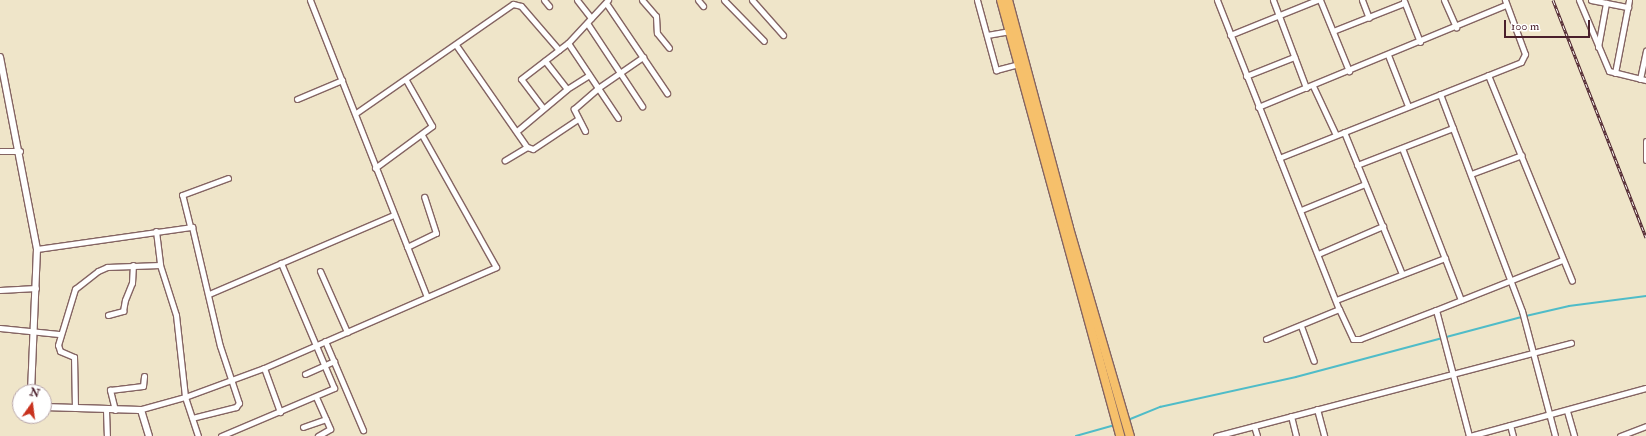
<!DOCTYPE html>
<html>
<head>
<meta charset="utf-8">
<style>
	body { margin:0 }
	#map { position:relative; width:1646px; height:436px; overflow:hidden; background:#efe5c9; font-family:"IM FELL Double Pica",serif }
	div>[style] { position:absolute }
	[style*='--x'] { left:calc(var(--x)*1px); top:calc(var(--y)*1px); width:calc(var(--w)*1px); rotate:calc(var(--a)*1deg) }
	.stream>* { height:1.5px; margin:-0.75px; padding:0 0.75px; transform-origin:0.75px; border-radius:0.75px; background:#4fbcc8 }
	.roads { filter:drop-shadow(1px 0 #846462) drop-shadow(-1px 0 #846462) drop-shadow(0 1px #846462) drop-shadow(0 -1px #846462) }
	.minor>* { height:5px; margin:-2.5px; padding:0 2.5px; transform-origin:2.5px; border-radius:2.5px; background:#fff }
	.tertiary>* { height:6px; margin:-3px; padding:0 3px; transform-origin:3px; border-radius:3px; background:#fff }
	.primary>* { height:8px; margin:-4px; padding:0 4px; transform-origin:4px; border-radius:4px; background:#f6c06b }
	.rail>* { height:3px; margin-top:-1.5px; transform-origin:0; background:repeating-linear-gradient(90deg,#fff 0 4.5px,#4a1f2b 0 9px); box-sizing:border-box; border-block:1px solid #4a1f2b }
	span { translate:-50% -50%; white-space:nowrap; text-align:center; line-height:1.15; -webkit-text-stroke:3px #fff; paint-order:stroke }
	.north { position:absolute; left:12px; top:384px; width:40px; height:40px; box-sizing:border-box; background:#fff; border:1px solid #b7a5aa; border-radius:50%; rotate:14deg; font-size:11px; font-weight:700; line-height:16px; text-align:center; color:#4a1f2b }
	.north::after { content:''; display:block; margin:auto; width:14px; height:18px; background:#c8321e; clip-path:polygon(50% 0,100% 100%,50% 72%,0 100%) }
	.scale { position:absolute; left:1504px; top:20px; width:86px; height:18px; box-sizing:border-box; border:2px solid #4a1f2b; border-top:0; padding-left:5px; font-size:12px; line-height:14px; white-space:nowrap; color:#4a1f2b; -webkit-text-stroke:3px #fff; paint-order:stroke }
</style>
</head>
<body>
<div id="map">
	<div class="stream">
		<i style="--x:1526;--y:316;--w:44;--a:-13.1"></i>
		<i style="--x:1569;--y:306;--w:78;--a:-7.4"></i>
		<i style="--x:1128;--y:420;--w:35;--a:-22"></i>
		<i style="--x:1160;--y:407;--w:139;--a:-12.4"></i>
		<i style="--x:1296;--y:377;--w:234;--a:-14.9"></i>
		<i style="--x:1076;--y:436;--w:41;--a:-15.8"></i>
	</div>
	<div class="roads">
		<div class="minor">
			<i style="--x:310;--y:0;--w:319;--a:68.5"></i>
			<i style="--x:544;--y:0;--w:8;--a:50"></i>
			<i style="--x:577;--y:0;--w:23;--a:52"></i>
			<i style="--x:642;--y:0;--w:21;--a:49"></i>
			<i style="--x:656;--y:16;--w:17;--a:87"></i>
			<i style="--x:657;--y:33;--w:19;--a:51"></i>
			<i style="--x:698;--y:0;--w:8;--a:50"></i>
			<i style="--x:724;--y:0;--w:57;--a:45.7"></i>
			<i style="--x:752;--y:0;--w:47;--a:48.5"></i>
			<i style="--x:977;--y:0;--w:73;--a:74.8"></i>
			<i style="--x:996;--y:70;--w:23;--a:-15"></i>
			<i style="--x:1217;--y:0;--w:332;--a:68.5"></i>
			<i style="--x:1339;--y:309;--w:33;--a:65"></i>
			<i style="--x:1353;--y:339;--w:7;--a:0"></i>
			<i style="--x:1360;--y:339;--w:81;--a:-20.9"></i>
			<i style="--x:1436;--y:310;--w:136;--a:-21.6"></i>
			<i style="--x:1273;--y:0;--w:94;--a:69.4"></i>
			<i style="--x:1320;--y:0;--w:77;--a:67.8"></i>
			<i style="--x:1362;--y:0;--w:19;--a:69"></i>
			<i style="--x:1444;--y:0;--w:30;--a:66"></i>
			<i style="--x:1579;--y:0;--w:77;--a:67.1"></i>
			<i style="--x:1609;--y:71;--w:38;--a:14"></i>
			<i style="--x:1591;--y:0;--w:38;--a:11"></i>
			<i style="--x:1404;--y:1;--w:44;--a:68.7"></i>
			<i style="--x:606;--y:3;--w:109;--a:55.9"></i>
			<i style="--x:587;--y:23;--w:100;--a:56.5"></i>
			<i style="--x:1333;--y:31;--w:76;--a:-21.5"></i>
			<i style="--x:987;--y:35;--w:22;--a:-10"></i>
			<i style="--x:1230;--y:35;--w:94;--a:-21.9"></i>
			<i style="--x:568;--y:43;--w:90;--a:56.3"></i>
			<i style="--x:456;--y:45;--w:124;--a:55.2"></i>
			<i style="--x:527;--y:147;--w:26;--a:149"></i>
			<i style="--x:1598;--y:47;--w:45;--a:-79.7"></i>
			<i style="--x:1388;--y:55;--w:55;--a:68.6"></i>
			<i style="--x:1615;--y:73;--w:74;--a:-79.1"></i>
			<i style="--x:1488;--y:75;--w:222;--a:67.8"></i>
			<i style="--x:1246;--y:76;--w:52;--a:-21.6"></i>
			<i style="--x:1640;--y:79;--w:29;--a:-78"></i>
			<i style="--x:1313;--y:86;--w:54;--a:64.9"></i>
			<i style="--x:567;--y:89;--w:26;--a:-32"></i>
			<i style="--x:1440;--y:94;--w:232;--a:69.3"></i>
			<i style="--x:1522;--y:311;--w:129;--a:75.2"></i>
			<i style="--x:297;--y:99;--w:49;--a:-22.9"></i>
			<i style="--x:1258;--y:107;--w:268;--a:-22.4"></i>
			<i style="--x:543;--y:108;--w:36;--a:-127"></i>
			<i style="--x:521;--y:79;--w:59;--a:-37.5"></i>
			<i style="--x:568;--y:43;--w:59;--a:-47.1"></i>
			<i style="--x:356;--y:113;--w:191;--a:-34.8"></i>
			<i style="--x:513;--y:4;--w:8;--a:14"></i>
			<i style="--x:521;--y:6;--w:58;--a:49.2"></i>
			<i style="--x:517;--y:131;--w:65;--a:-40"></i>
			<i style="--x:567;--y:89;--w:36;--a:-128"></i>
			<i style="--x:585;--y:131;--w:25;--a:-117"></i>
			<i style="--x:574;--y:109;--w:32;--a:-41"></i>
			<i style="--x:598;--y:88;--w:55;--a:-34.6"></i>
			<i style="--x:1344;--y:132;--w:153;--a:67.8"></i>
			<i style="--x:1646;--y:141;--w:19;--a:90"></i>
			<i style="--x:527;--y:147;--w:6;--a:18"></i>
			<i style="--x:533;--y:149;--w:54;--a:-33.7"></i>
			<i style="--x:1402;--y:148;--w:163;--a:68.8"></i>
			<i style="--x:0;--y:151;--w:20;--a:0"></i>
			<i style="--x:1279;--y:158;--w:260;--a:-21.6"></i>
			<i style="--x:1521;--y:62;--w:9;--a:-63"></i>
			<i style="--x:1525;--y:54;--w:58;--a:-110.3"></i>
			<i style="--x:1357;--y:165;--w:103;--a:-21.1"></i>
			<i style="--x:375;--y:168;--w:71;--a:-36.4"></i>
			<i style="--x:432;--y:126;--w:53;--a:-119.5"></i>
			<i style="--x:1471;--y:174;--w:54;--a:-20.4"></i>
			<i style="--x:1301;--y:210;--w:69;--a:-22.1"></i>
			<i style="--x:190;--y:226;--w:32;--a:-104"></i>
			<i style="--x:182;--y:195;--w:49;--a:-20.3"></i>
			<i style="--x:156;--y:231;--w:34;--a:83"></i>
			<i style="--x:160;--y:265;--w:52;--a:72.3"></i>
			<i style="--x:176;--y:315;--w:82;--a:83.7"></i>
			<i style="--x:185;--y:397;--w:41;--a:71.6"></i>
			<i style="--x:407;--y:247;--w:32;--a:-26"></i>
			<i style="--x:436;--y:233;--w:38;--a:-108"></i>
			<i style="--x:37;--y:249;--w:157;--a:-8.1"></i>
			<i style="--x:192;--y:227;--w:122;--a:76.8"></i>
			<i style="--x:220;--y:346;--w:60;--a:71.6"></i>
			<i style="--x:239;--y:403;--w:5;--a:127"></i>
			<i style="--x:236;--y:407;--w:45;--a:166"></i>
			<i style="--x:1318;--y:254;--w:71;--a:-23.3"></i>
			<i style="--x:320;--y:271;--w:67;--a:66.1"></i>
			<i style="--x:0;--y:290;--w:36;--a:-3"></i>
			<i style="--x:209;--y:294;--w:200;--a:-23.2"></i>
			<i style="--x:1336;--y:300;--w:117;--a:-21.1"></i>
			<i style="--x:1436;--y:310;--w:130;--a:75.3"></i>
			<i style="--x:108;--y:315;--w:16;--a:-15"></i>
			<i style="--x:123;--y:311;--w:11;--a:-80"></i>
			<i style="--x:125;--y:300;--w:18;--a:-68"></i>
			<i style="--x:132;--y:283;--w:18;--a:-87"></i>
			<i style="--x:1301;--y:326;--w:37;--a:70"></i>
			<i style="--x:0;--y:328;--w:59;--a:5.8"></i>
			<i style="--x:1266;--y:339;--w:79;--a:-22.3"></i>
			<i style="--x:325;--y:341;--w:97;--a:66.9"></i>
			<i style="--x:264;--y:368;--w:47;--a:70"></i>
			<i style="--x:305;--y:374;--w:32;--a:-24"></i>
			<i style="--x:316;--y:397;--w:35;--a:66"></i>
			<i style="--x:330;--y:429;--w:14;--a:150"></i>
			<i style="--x:75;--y:408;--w:51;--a:-91.1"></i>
			<i style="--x:74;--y:357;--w:15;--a:-157"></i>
			<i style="--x:60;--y:351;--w:6;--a:-108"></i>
			<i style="--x:58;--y:345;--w:59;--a:-73.1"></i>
			<i style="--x:75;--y:289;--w:29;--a:-38"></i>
			<i style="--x:98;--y:271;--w:10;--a:-24"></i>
			<i style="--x:107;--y:267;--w:53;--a:-2.2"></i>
			<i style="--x:1317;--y:409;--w:28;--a:75"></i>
			<i style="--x:106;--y:410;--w:26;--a:88"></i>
			<i style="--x:115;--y:410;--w:21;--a:-104"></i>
			<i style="--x:110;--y:390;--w:33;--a:-7"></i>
			<i style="--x:143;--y:386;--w:10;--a:-84"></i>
			<i style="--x:138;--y:410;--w:49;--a:-15.5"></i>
			<i style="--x:185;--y:397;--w:84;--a:-20.2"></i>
			<i style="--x:264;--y:368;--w:253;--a:-23.5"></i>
			<i style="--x:496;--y:267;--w:151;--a:-119.3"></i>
			<i style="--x:1567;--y:411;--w:26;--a:74"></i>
			<i style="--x:1291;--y:416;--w:21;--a:76"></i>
			<i style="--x:1510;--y:425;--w:11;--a:75"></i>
			<i style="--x:1254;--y:426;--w:10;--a:73"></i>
			<i style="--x:303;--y:427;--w:24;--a:-19"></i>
			<i style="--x:221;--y:436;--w:123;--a:-23"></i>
			<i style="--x:334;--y:388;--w:136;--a:-113"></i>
			<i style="--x:1216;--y:436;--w:367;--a:-14.7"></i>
			<i style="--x:1470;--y:436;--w:182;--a:-15.3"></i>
			<i style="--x:1620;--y:436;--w:28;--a:-21"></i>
		</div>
		<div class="tertiary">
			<i style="--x:0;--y:57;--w:196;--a:79.1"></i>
			<i style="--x:37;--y:249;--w:143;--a:92.4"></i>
			<i style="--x:44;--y:407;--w:97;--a:1.8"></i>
			<i style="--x:141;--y:410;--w:27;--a:73"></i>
		</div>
		<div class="primary">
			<i style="--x:1001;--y:0;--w:452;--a:74.7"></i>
			<i style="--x:1008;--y:0;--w:236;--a:75"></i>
			<i style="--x:1069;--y:228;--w:217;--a:73.7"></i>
		</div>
	</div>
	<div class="rail">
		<i style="--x:1553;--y:0;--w:255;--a:68.6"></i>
	</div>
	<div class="north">N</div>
	<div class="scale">100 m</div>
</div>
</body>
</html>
